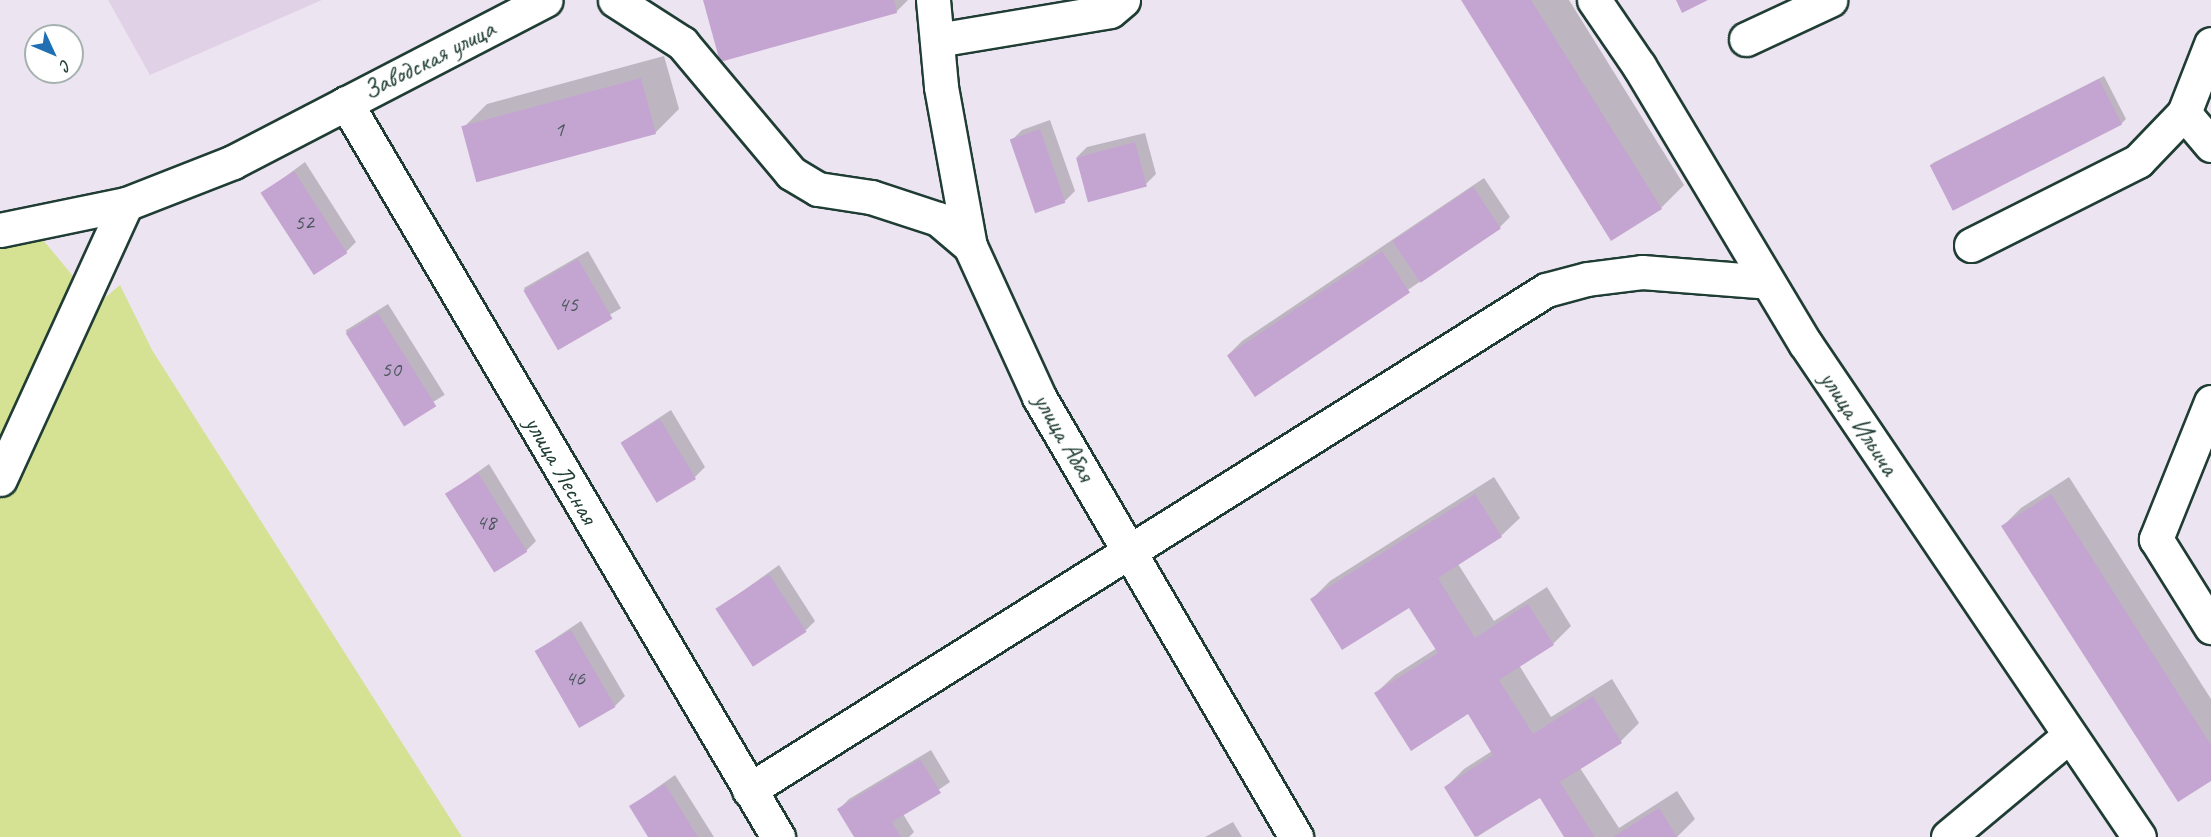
<!DOCTYPE html>
<html>
<head>
<meta charset="utf-8">
<style>
	body { margin:0 }
	#map { position:relative; width:2211px; height:837px; overflow:hidden; background:#ede4f1; font-family:Caveat,sans-serif }
	div>[style] { position:absolute }
	[style*='--x'] { left:calc(var(--x)*1px); top:calc(var(--y)*1px); width:calc(var(--w)*1px); rotate:calc(var(--a)*1deg) }
	.built>* { inset:0; background:#e1d1e7 }
	.green>* { inset:0; background:#d5e193 }
	.shadow>* { inset:0; background:#0003; transform-origin:0 0 }
	.building>* { inset:0; background:#c4a5d1; transform-origin:0 0 }
	.roads { filter:drop-shadow(2px 0 #1f3d34) drop-shadow(-2px 0 #1f3d34) drop-shadow(0 2px #1f3d34) drop-shadow(0 -2px #1f3d34) }
	.minor>* { height:33px; margin:-16.5px; padding:0 16.5px; transform-origin:16.5px; border-radius:16.5px; background:#fff }
	span { translate:-50% -50%; white-space:nowrap; text-align:center; line-height:1.15; -webkit-text-stroke:4.5px #fff; paint-order:stroke }
	.number-label { font-size:22px; color:#48575b }
	.number-label span { -webkit-text-stroke-width:0 }
	.street-label { font-size:26px; color:#1f3d34 }
	.north { position:absolute; left:24px; top:24px; width:60px; height:60px; box-sizing:border-box; background:#fff; border:2px solid #a5b1ae; border-radius:50%; rotate:134deg; font-size:16px; font-weight:700; line-height:24px; text-align:center; color:#1f3d34 }
	.north::after { content:''; display:block; margin:auto; width:21px; height:27px; background:#1f6fb2; clip-path:polygon(50% 0,100% 100%,50% 72%,0 100%) }
</style>
</head>
<body>
<div id="map">
	<div class="built">
		<i style="clip-path:polygon(108px 0,322px 0,150px 75px)"></i>
	</div>
	<div class="green">
		<i style="clip-path:polygon(39px 235px,77px 281px,0 455px,0 239px)"></i>
		<i style="clip-path:polygon(120px 285px,152px 350px,462px 837px,0 837px,0 494px,94px 307px)"></i>
	</div>
	<div class="shadow">
		<i style="clip-path:polygon(705px 0,908px 0,896px 12px)"></i>
		<i style="clip-path:polygon(1463px 0,1569px 0,1684px 185px,1661px 208px)"></i>
		<i style="clip-path:polygon(664px 56px,679px 109px,655px 133px,464px 127px,487px 104px)"></i>
		<i style="clip-path:polygon(2104px 76px,2126px 119px,2121px 124px,1931px 164px)"></i>
		<i style="clip-path:polygon(1050px 120px,1075px 191px,1065px 201px,1012px 140px,1022px 130px)"></i>
		<i style="clip-path:polygon(1145px 133px,1156px 174px,1146px 184px,1077px 157px,1087px 147px)"></i>
		<i style="clip-path:polygon(305px 162px,356px 242px,346px 252px,263px 193px)"></i>
		<i style="clip-path:polygon(1484px 178px,1510px 217px,1500px 227px,1254px 395px,1228px 355px,1242px 341px)"></i>
		<i style="left:588px;top:251px;width:66px;height:74px;rotate:60deg"></i>
		<i style="left:388px;top:304px;width:107px;height:50px;rotate:58deg"></i>
		<i style="clip-path:polygon(671px 410px,705px 467px,695px 477px,622px 442px)"></i>
		<i style="clip-path:polygon(489px 464px,536px 541px,526px 551px,447px 494px)"></i>
		<i style="clip-path:polygon(1494px 477px,1520px 518px,1501px 536px,1458px 564px,1494px 621px,1547px 587px,1571px 626px,1553px 644px,1519px 665px,1551px 717px,1612px 679px,1639px 723px,1621px 741px,1580px 768px,1619px 828px,1677px 791px,1695px 819px,1677px 837px,1566px 837px,1541px 796px,1477px 837px,1446px 787px,1464px 769px,1492px 751px,1468px 712px,1376px 693px,1395px 675px,1437px 648px,1410px 606px,1312px 599px,1330px 581px)"></i>
		<i style="clip-path:polygon(2069px 477px,2211px 699px,2211px 779px,2003px 526px,2021px 508px)"></i>
		<i style="clip-path:polygon(779px 565px,815px 621px,806px 630px,718px 609px)"></i>
		<i style="clip-path:polygon(581px 621px,625px 696px,615px 706px,536px 651px)"></i>
		<i style="clip-path:polygon(931px 750px,950px 782px,903px 814px,914px 832px,909px 837px,856px 837px,839px 809px,849px 799px)"></i>
		<i style="clip-path:polygon(675px 775px,714px 837px,650px 837px,631px 806px)"></i>
		<i style="clip-path:polygon(1233px 822px,1242px 837px,1205px 837px)"></i>
	</div>
	<div class="building">
		<i style="clip-path:polygon(703px 0,894px 0,897px 13px,720px 62px)"></i>
		<i style="clip-path:polygon(1461px 0,1531px 0,1662px 209px,1611px 241px)"></i>
		<i style="clip-path:polygon(1676px 0,1708px 0,1682px 13px)"></i>
		<i style="left:641px;top:78px;width:58px;height:186px;rotate:75deg"></i>
		<i style="left:2099px;top:79px;width:51px;height:190px;rotate:63deg"></i>
		<i style="left:1040px;top:129px;width:78px;height:32px;rotate:71deg"></i>
		<i style="left:1135px;top:142px;width:46px;height:61px;rotate:75deg"></i>
		<i style="left:294px;top:171px;width:98px;height:40px;rotate:57deg"></i>
		<i style="left:1473px;top:187px;width:50px;height:97px;rotate:56deg"></i>
		<i style="left:1382px;top:251px;width:50px;height:187px;rotate:56deg"></i>
		<i style="left:578px;top:259px;width:69px;height:63px;rotate:60deg"></i>
		<i style="left:378px;top:313px;width:110px;height:38px;rotate:58deg"></i>
		<i style="left:660px;top:419px;width:70px;height:46px;rotate:59deg"></i>
		<i style="left:478px;top:473px;width:93px;height:39px;rotate:58deg"></i>
		<i style="clip-path:polygon(1475px 494px,1502px 537px,1438px 578px,1475px 638px,1528px 604px,1554px 645px,1499px 680px,1533px 734px,1593px 696px,1622px 743px,1560px 782px,1595px 837px,1564px 837px,1540px 798px,1475px 837px,1444px 787px,1493px 755px,1468px 714px,1411px 751px,1374px 693px,1438px 653px,1409px 608px,1342px 650px,1310px 599px)"></i>
		<i style="clip-path:polygon(2051px 494px,2211px 745px,2211px 781px,2178px 802px,2001px 526px)"></i>
		<i style="left:769px;top:574px;width:69px;height:64px;rotate:57deg"></i>
		<i style="left:571px;top:630px;width:89px;height:42px;rotate:60deg"></i>
		<i style="clip-path:polygon(920px 759px,941px 793px,892px 822px,901px 837px,854px 837px,837px 809px)"></i>
		<i style="clip-path:polygon(665px 784px,698px 837px,648px 837px,629px 806px)"></i>
		<i style="clip-path:polygon(1659px 808px,1677px 837px,1613px 837px)"></i>
	</div>
	<div class="roads">
		<div class="minor">
			<i style="--x:615;--y:0;--w:80;--a:32.7"></i>
			<i style="--x:682;--y:43;--w:170;--a:50"></i>
			<i style="--x:791;--y:173;--w:31;--a:31"></i>
			<i style="--x:818;--y:189;--w:54;--a:8.6"></i>
			<i style="--x:871;--y:197;--w:71;--a:18.2"></i>
			<i style="--x:938;--y:219;--w:42;--a:40.2"></i>
			<i style="--x:933;--y:0;--w:87;--a:84.7"></i>
			<i style="--x:941;--y:87;--w:162;--a:79.7"></i>
			<i style="--x:970;--y:246;--w:166;--a:65.4"></i>
			<i style="--x:1039;--y:397;--w:510;--a:59.71"></i>
			<i style="--x:1594;--y:0;--w:80;--a:55.7"></i>
			<i style="--x:1639;--y:66;--w:323;--a:59.1"></i>
			<i style="--x:1805;--y:343;--w:596;--a:55.94"></i>
			<i style="--x:1746;--y:39;--w:93;--a:-24.9"></i>
			<i style="--x:937;--y:40;--w:175;--a:-9.5"></i>
			<i style="--x:1110;--y:11;--w:17;--a:-40"></i>
			<i style="--x:2211;--y:44;--w:74;--a:111.4"></i>
			<i style="--x:2184;--y:113;--w:42;--a:49.8"></i>
			<i style="--x:346;--y:103;--w:852;--a:59.52"></i>
			<i style="--x:0;--y:230;--w:129;--a:-11.7"></i>
			<i style="--x:126;--y:204;--w:115;--a:-21.4"></i>
			<i style="--x:233;--y:162;--w:352;--a:-27.4"></i>
			<i style="--x:1971;--y:245;--w:187;--a:-26.7"></i>
			<i style="--x:2138;--y:161;--w:66;--a:-46.2"></i>
			<i style="--x:2211;--y:402;--w:148;--a:111.9"></i>
			<i style="--x:2156;--y:539;--w:104;--a:58"></i>
			<i style="--x:0;--y:479;--w:302;--a:-65.4"></i>
			<i style="--x:749;--y:790;--w:941;--a:-32.1"></i>
			<i style="--x:1546;--y:290;--w:42;--a:-15"></i>
			<i style="--x:1587;--y:279;--w:55;--a:-7.3"></i>
			<i style="--x:1642;--y:272;--w:126;--a:4.5"></i>
			<i style="--x:1948;--y:837;--w:158;--a:-39.9"></i>
		</div>
	</div>
	<div class="number-label">
		<span style="left:559px;top:130px">1</span>
		<span style="left:304px;top:223px">52</span>
		<span style="left:568px;top:305px">45</span>
		<span style="left:391px;top:370px">50</span>
		<span style="left:486px;top:523px">48</span>
		<span style="left:575px;top:679px">46</span>
	</div>
	<div class="street-label">
		<span style="left:429px;top:60px;rotate:-27deg">Заводская улица</span>
		<span style="left:1859px;top:423px;rotate:56deg">улица Ильича</span>
		<span style="left:1064px;top:437px;rotate:60deg">улица Абая</span>
		<span style="left:561px;top:470px;rotate:60deg">улица Лесная</span>
	</div>
	<div class="north">С</div>
</div>
</body>
</html>
